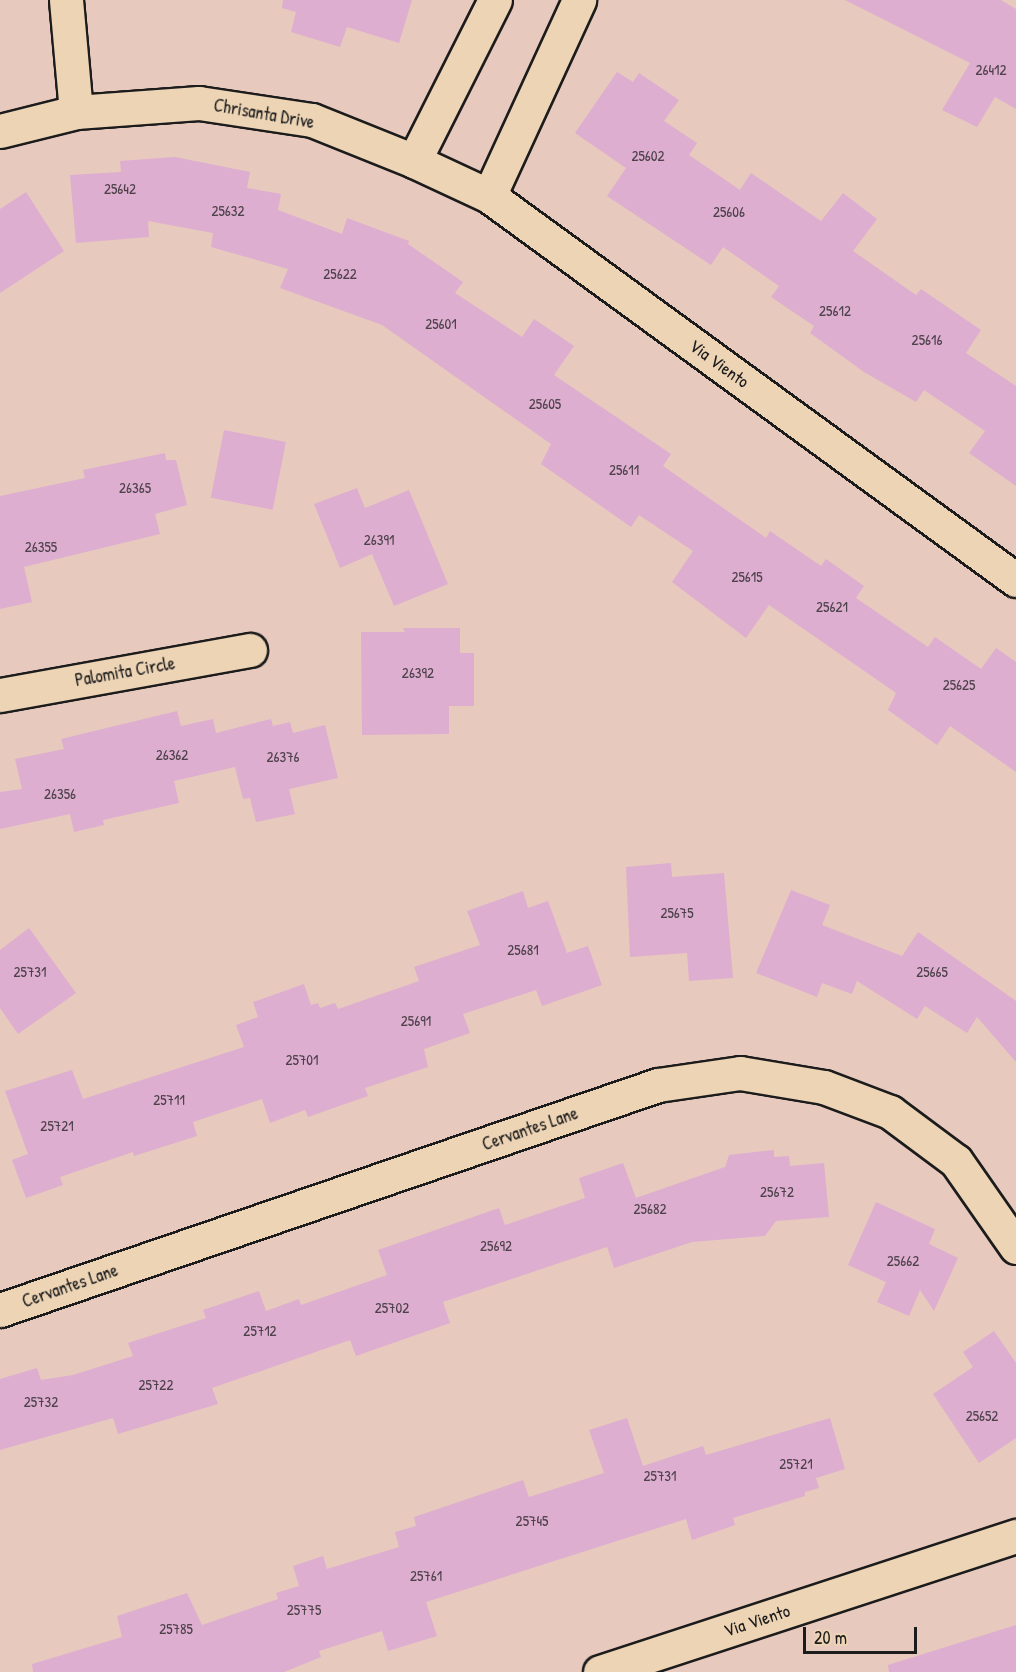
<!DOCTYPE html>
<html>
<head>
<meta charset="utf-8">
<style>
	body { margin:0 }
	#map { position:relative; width:1016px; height:1672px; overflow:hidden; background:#e8c9bd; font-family:"Patrick Hand",sans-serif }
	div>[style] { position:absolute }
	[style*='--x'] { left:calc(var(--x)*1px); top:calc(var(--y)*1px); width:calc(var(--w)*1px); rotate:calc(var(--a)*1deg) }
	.building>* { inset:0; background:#ddaed0; transform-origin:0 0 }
	.roads { filter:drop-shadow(2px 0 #1c1c1c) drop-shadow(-2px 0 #1c1c1c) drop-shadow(0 2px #1c1c1c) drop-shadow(0 -2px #1c1c1c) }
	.minor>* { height:33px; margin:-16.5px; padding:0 16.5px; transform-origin:16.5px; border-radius:16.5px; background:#edd4b5 }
	.tertiary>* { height:33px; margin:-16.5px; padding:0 16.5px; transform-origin:16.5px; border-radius:16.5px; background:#edd4b5 }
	span { translate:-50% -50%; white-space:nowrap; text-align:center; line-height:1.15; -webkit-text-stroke:4.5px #edd4b5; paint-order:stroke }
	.number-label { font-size:15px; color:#4c4049 }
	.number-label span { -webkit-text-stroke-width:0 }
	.street-label { font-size:18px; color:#1c1c1c }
	.scale { position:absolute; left:803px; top:1627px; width:114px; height:27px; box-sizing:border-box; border:3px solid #1c1c1c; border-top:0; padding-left:8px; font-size:18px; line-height:21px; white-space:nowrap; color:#1c1c1c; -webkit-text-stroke:4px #edd4b5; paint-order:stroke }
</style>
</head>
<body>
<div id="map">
	<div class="building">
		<i style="clip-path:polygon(283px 0,412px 0,399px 43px,347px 27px,340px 47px,291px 32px,296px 12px,282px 8px)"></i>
		<i style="clip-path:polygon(845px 0,1001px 0,1016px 9px,1016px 109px,995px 97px,977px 127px,942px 110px,970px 63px)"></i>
		<i style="clip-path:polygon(617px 72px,633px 82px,639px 73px,679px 100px,664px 121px,697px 143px,689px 155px,740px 190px,751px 173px,821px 221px,843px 193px,877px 219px,853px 251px,916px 295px,921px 289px,981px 330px,966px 353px,1016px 386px,1016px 486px,969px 453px,985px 431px,924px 390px,916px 402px,864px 372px,810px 333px,814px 326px,771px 297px,779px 286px,723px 247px,711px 265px,607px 196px,626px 168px,575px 133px)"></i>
		<i style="clip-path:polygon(175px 157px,250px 172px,247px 188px,281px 194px,278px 210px,342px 234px,347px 218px,409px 241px,408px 244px,463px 282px,455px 293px,522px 337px,534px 319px,574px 346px,554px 375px,671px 454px,663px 466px,766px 538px,770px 531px,821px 566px,826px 559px,864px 586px,856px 598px,928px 647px,935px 637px,981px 669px,996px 648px,1016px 662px,1016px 772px,950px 726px,937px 745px,888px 710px,896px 693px,769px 605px,746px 638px,672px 582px,693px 551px,639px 515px,631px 527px,541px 464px,551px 444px,382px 325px,280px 288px,288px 269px,211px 247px,213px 233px,148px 221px,149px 237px,76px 243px,70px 175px,121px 172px,120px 161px)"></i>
		<i style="clip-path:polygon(26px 192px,64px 251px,0 293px,0 209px)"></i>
		<i style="left:224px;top:430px;width:63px;height:69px;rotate:11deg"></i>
		<i style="clip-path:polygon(165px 453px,166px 460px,176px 460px,187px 505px,155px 514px,160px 534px,24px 567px,32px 602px,0 609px,0 496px,85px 478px,83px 470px)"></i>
		<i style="clip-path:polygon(357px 488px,365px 508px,409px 490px,448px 584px,394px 606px,372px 554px,340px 568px,314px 504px)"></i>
		<i style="clip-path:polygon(403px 628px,460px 628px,460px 653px,474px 653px,474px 706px,449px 706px,449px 734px,362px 735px,361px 632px,405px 632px)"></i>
		<i style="clip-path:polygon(177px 711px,181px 726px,213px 719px,216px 733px,271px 719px,273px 726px,290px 722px,293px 733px,325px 725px,338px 778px,289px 789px,295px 814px,256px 822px,250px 798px,243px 799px,235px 767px,174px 781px,179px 803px,103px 820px,104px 825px,74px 832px,70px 814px,0 829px,0 792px,22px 789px,15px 759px,64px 749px,61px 739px)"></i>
		<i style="clip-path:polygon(671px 863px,672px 877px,724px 873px,733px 978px,689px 981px,687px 953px,630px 957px,626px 867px)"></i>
		<i style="clip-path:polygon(791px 890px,830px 905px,822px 925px,902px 956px,918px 932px,1016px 1001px,1016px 1062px,977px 1017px,967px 1033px,925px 1006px,917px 1019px,857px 981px,852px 994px,822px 983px,817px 997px,756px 973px)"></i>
		<i style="clip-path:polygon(523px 891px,528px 908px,548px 901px,567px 953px,588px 946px,602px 985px,542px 1006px,536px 990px,463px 1014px,470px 1033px,424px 1049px,428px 1067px,365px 1088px,368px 1096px,308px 1117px,305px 1110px,270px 1123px,262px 1099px,193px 1122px,197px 1136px,134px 1156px,133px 1152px,60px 1177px,63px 1185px,26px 1198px,12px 1160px,28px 1154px,5px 1091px,72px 1070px,83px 1099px,244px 1047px,236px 1025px,258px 1017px,253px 1002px,304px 984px,311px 1005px,318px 1003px,320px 1008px,335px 1003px,338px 1009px,419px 981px,414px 967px,480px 945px,467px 911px)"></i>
		<i style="clip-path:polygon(29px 928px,76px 993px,18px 1034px,0 1008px,0 950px)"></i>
		<i style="clip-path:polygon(774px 1150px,774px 1157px,789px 1156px,790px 1166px,824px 1163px,829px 1217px,776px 1221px,765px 1236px,692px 1242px,614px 1268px,607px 1247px,443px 1302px,450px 1323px,356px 1356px,350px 1340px,212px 1388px,218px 1404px,118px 1434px,113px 1418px,0 1450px,0 1379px,37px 1368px,41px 1380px,73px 1375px,133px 1356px,128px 1343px,206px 1318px,203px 1310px,259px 1291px,266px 1311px,299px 1299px,301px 1305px,387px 1275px,378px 1250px,499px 1208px,505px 1225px,585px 1198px,579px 1178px,623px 1163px,636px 1198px,725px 1167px,729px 1155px)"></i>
		<i style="clip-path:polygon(876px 1202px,935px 1229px,929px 1244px,958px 1258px,934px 1311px,920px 1290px,909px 1316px,877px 1302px,886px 1282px,848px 1265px)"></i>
		<i style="clip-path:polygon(994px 1331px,1016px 1363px,1016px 1438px,979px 1463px,933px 1394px,973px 1367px,963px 1352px)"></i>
		<i style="clip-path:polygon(627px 1418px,643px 1466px,703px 1446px,706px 1455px,830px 1418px,845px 1469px,816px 1478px,819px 1488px,805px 1492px,805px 1496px,733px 1518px,735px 1525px,692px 1540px,686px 1519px,426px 1602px,437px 1636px,388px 1651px,382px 1631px,319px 1651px,321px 1657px,284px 1672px,33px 1672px,32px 1664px,122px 1637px,117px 1616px,187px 1593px,202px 1625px,278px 1599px,276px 1593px,299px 1586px,293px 1566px,323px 1556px,327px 1569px,399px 1547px,395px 1532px,416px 1526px,414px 1517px,523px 1480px,529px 1497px,604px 1473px,589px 1430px)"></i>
		<i style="clip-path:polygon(1016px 1625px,1016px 1672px,889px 1672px,888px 1665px)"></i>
	</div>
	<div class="roads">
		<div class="minor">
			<i style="--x:66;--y:0;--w:112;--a:84.9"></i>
			<i style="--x:0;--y:131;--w:78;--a:-14"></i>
			<i style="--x:76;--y:112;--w:123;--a:-4.2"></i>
			<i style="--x:199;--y:103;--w:114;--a:8.6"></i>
			<i style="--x:312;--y:120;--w:110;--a:21.9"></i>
			<i style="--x:414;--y:161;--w:83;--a:25"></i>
			<i style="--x:489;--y:196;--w:652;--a:36.08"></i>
			<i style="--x:0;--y:695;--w:254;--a:-10.2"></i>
			<i style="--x:0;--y:1310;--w:695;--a:-18.88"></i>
			<i style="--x:658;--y:1085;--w:83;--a:-8.3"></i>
			<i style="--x:740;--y:1073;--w:85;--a:9.5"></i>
			<i style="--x:824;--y:1087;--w:71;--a:20.7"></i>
			<i style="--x:890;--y:1112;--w:82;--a:36.6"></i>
			<i style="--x:956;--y:1161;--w:105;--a:55.1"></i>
			<i style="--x:600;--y:1672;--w:438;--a:-18.1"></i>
		</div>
		<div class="tertiary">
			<i style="--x:414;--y:161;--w:180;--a:-63.3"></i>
			<i style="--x:489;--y:196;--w:216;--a:-65.3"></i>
		</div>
	</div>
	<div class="number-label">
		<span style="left:991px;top:70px">26412</span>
		<span style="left:648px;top:156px">25602</span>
		<span style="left:120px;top:189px">25642</span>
		<span style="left:228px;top:211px">25632</span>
		<span style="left:729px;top:212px">25606</span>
		<span style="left:340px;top:274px">25622</span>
		<span style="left:835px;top:311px">25612</span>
		<span style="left:441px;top:324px">25601</span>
		<span style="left:927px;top:340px">25616</span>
		<span style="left:545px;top:404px">25605</span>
		<span style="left:624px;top:470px">25611</span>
		<span style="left:135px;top:488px">26365</span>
		<span style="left:379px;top:540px">26391</span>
		<span style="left:41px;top:547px">26355</span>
		<span style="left:747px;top:577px">25615</span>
		<span style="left:832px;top:607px">25621</span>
		<span style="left:418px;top:673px">26392</span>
		<span style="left:959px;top:685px">25625</span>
		<span style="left:172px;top:755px">26362</span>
		<span style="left:283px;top:757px">26376</span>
		<span style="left:60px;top:794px">26356</span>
		<span style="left:677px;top:913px">25675</span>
		<span style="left:523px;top:950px">25681</span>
		<span style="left:30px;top:972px">25731</span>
		<span style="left:932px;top:972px">25665</span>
		<span style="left:416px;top:1021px">25691</span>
		<span style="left:302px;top:1060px">25701</span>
		<span style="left:169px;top:1100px">25711</span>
		<span style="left:57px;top:1126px">25721</span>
		<span style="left:777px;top:1192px">25672</span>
		<span style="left:650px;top:1209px">25682</span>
		<span style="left:496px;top:1246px">25692</span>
		<span style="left:903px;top:1261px">25662</span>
		<span style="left:392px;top:1308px">25702</span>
		<span style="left:260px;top:1331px">25712</span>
		<span style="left:156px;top:1385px">25722</span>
		<span style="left:41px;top:1402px">25732</span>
		<span style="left:982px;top:1416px">25652</span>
		<span style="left:796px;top:1464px">25721</span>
		<span style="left:660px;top:1476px">25731</span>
		<span style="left:532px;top:1521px">25745</span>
		<span style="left:426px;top:1576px">25761</span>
		<span style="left:304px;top:1610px">25775</span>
		<span style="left:176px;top:1629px">25785</span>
	</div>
	<div class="street-label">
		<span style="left:264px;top:114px;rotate:10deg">Chrisanta Drive</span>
		<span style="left:719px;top:364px;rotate:36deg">Via Viento</span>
		<span style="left:125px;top:672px;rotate:-10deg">Palomita Circle</span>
		<span style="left:530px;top:1129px;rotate:-19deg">Cervantes Lane</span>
		<span style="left:70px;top:1286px;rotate:-19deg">Cervantes Lane</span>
		<span style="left:757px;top:1621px;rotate:-18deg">Via Viento</span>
	</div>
	<div class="scale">20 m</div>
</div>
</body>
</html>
